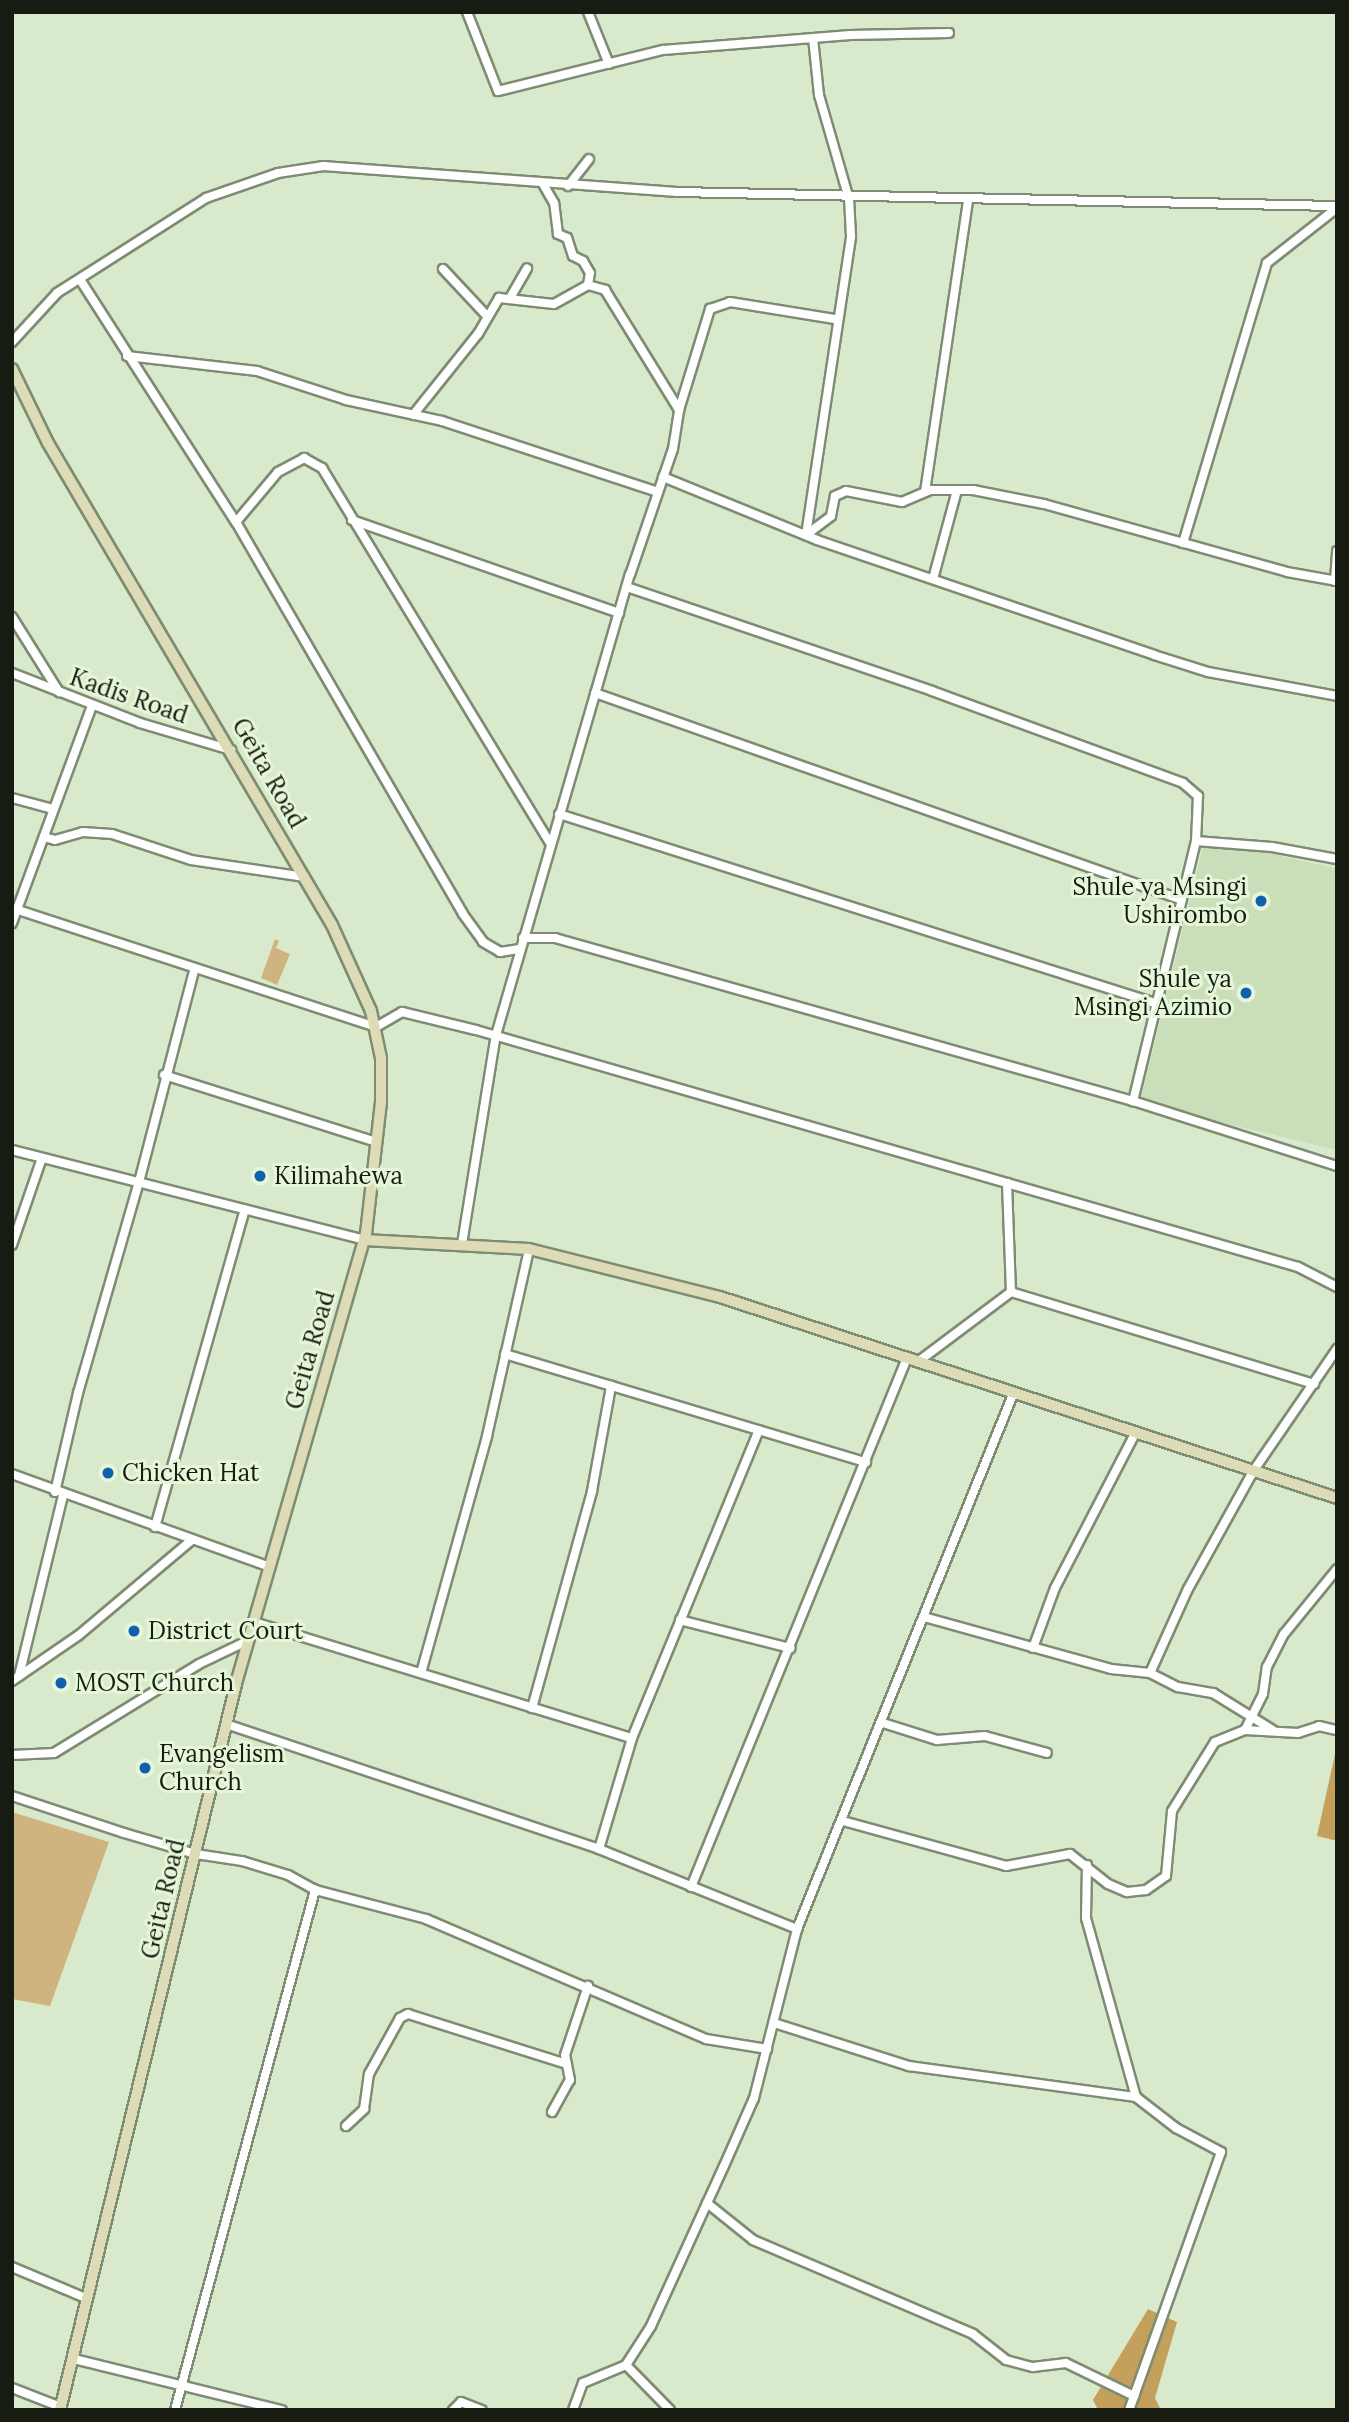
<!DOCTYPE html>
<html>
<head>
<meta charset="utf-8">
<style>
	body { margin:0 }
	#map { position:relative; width:1349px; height:2422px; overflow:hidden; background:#d9e9cc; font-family:Lora,serif }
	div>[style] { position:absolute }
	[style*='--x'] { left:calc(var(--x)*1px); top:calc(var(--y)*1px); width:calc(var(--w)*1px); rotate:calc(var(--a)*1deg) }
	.built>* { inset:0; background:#cadeba }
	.green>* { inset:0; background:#d0b47f }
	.forest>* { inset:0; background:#c3a05c }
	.roads { filter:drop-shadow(2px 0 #7d8c72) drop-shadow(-2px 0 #7d8c72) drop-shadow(0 2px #7d8c72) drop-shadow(0 -2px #7d8c72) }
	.street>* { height:8px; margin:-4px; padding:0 4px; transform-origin:4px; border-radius:4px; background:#fff }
	.secondary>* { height:10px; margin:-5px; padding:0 5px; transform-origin:5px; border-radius:5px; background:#dedcb6 }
	.dots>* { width:19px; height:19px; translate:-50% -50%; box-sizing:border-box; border:4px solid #e6f6d9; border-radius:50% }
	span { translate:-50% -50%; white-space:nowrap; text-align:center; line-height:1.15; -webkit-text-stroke:6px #e6f6d9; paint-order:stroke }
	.street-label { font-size:24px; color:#161c11 }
	.poi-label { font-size:24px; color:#161c11 }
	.right { translate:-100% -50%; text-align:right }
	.left { translate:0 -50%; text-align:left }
	.frame { position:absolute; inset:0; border:14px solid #161c11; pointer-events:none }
</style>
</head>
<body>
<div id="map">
	<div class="built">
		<i style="clip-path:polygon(1205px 838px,1337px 869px,1337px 1150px,1140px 1103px)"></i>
	</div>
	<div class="green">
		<i style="clip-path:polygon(275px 939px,279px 941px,276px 948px,290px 954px,277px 985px,261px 978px)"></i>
		<i style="clip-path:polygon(12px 1812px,109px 1842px,50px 2006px,12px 1999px)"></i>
	</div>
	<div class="forest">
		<i style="clip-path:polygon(1337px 1745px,1337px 1841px,1317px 1836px)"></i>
		<i style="clip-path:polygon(1148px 2309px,1177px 2322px,1155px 2398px,1161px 2410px,1098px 2410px,1093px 2400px)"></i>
	</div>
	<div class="roads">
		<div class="street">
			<i style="--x:467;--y:12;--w:85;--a:68.6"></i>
			<i style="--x:498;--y:91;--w:170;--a:-14"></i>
			<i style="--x:663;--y:50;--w:188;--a:-4.6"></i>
			<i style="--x:850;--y:35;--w:99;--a:-1.2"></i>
			<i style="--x:588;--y:12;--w:56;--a:68"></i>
			<i style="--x:568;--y:186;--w:34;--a:-52"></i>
			<i style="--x:443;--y:269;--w:63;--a:46.9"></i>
			<i style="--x:81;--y:281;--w:287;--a:57.3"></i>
			<i style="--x:236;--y:522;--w:453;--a:59.9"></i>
			<i style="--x:463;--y:914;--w:34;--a:54"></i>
			<i style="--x:483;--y:942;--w:20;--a:30"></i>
			<i style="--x:500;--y:952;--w:20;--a:-9"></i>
			<i style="--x:588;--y:285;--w:18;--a:16"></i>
			<i style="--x:605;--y:290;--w:141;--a:58.3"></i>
			<i style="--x:510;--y:298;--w:34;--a:-60"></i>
			<i style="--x:12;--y:342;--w:67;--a:-47.4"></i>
			<i style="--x:57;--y:293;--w:177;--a:-32.5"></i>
			<i style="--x:206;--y:198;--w:76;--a:-19.1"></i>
			<i style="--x:278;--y:173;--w:46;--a:-8.8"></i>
			<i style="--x:323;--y:166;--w:355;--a:4.2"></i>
			<i style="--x:677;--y:192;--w:660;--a:1.22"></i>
			<i style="--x:127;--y:356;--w:131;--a:6.6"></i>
			<i style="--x:257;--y:371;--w:94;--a:18"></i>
			<i style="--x:346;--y:400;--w:98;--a:12.3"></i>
			<i style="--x:442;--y:421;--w:227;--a:18.2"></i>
			<i style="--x:413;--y:415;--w:104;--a:-51.3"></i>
			<i style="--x:478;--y:334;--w:42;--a:-59.7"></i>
			<i style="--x:499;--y:298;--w:55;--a:6.2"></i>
			<i style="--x:554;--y:304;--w:39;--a:-29"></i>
			<i style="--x:588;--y:285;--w:12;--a:-81"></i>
			<i style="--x:590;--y:273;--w:14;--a:-120"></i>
			<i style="--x:583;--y:261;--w:11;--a:-153"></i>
			<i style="--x:573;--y:256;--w:19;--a:-108"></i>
			<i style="--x:567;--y:238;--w:10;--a:-156"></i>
			<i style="--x:558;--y:234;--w:31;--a:-97"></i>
			<i style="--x:554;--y:203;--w:22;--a:-120"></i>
			<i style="--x:663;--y:477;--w:166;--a:22.2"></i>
			<i style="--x:817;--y:540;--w:356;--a:18.8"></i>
			<i style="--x:1154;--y:655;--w:57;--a:17.5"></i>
			<i style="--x:1208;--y:672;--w:131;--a:10.5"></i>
			<i style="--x:925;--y:492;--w:294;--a:-81.6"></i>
			<i style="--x:352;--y:520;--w:283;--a:19.2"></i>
			<i style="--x:236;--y:522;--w:65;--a:-50"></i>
			<i style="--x:278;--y:472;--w:30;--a:-28"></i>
			<i style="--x:304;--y:458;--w:21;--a:29"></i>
			<i style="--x:322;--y:468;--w:440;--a:58.7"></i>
			<i style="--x:806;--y:535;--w:31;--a:-37"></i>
			<i style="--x:831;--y:516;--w:20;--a:-79"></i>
			<i style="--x:835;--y:496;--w:12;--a:-24"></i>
			<i style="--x:846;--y:491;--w:57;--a:11.1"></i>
			<i style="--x:902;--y:502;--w:30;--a:-23"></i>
			<i style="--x:930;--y:490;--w:43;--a:0"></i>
			<i style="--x:973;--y:490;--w:72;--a:11.2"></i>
			<i style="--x:1044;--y:504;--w:252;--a:15.6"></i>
			<i style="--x:1287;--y:572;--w:51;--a:10.2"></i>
			<i style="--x:806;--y:535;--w:302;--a:-81.4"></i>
			<i style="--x:851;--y:236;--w:37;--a:-93"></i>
			<i style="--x:849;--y:199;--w:108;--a:-106.1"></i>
			<i style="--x:819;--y:95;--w:57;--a:-96"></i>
			<i style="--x:1183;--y:543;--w:292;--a:-73.3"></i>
			<i style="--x:1267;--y:263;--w:89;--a:-38.2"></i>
			<i style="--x:933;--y:579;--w:92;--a:-74.9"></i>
			<i style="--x:1335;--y:581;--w:30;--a:-86"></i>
			<i style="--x:627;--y:587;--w:322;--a:18.8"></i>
			<i style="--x:932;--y:691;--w:267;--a:20.1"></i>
			<i style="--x:1183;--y:783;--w:20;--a:41"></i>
			<i style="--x:1198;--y:796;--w:45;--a:92.5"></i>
			<i style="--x:1196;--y:841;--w:268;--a:103.6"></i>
			<i style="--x:12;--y:617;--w:89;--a:57.9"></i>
			<i style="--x:12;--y:673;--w:137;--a:21.3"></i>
			<i style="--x:140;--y:723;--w:95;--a:16.5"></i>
			<i style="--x:595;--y:693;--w:622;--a:19.42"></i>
			<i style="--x:12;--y:798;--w:42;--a:15"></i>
			<i style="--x:559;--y:814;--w:628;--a:17.6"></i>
			<i style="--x:44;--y:837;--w:11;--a:15"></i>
			<i style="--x:55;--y:840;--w:29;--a:-16"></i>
			<i style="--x:83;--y:832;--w:29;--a:4"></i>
			<i style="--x:112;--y:834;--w:83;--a:18.2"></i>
			<i style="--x:191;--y:860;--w:115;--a:8.5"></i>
			<i style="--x:1196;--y:841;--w:76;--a:4.5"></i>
			<i style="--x:1272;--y:847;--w:66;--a:10.5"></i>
			<i style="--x:12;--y:908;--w:383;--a:18.1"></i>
			<i style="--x:376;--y:1027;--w:30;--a:-30"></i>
			<i style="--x:402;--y:1012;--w:76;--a:13.7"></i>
			<i style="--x:476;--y:1030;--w:855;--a:16.08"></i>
			<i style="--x:1298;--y:1267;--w:44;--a:27.1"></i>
			<i style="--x:12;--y:923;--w:232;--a:-69.8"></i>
			<i style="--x:523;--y:938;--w:32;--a:0"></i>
			<i style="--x:555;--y:938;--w:601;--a:15.75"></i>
			<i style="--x:1133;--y:1101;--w:214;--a:17.7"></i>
			<i style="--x:164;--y:1075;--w:223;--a:17.5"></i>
			<i style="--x:12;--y:1150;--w:363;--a:14.3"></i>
			<i style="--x:1007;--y:1183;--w:109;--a:87.9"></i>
			<i style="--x:1011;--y:1292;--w:317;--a:16.9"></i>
			<i style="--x:462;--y:1244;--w:212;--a:-80.8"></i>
			<i style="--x:496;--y:1035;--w:479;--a:-73.8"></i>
			<i style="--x:630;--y:575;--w:133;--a:-71.2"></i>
			<i style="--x:673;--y:449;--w:39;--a:-81"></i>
			<i style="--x:679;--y:410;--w:106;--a:-72.9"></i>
			<i style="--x:710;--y:309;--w:21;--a:-19"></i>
			<i style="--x:730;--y:302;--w:106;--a:9.2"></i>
			<i style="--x:12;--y:1245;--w:92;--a:-71"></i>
			<i style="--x:505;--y:1354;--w:377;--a:16.7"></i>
			<i style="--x:919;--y:1361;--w:115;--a:-36.9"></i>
			<i style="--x:12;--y:1474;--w:274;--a:19.8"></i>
			<i style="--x:55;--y:1492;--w:102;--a:-76.9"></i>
			<i style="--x:78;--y:1393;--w:220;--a:-73.9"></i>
			<i style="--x:139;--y:1182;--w:218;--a:-75.4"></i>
			<i style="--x:155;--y:1527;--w:330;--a:-74.2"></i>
			<i style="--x:924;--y:1617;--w:194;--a:15.5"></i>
			<i style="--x:1111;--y:1669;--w:39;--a:6"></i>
			<i style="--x:1150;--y:1673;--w:31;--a:27"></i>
			<i style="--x:1178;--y:1687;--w:36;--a:10"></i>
			<i style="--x:1213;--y:1693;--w:70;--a:31.7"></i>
			<i style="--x:680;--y:1620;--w:114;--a:14.3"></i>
			<i style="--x:254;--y:1622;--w:395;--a:17.1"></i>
			<i style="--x:1033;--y:1648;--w:64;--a:-69.9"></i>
			<i style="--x:1055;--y:1588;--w:176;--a:-62.6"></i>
			<i style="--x:421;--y:1673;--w:246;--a:-74.4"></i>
			<i style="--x:487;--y:1436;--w:192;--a:-77.3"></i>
			<i style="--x:1150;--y:1673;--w:92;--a:-65.7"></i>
			<i style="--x:1188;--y:1589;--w:136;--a:-61"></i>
			<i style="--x:1254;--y:1470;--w:147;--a:-55.6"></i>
			<i style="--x:19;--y:1676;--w:186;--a:-76.3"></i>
			<i style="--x:12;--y:1681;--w:81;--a:-34.5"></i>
			<i style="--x:79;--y:1635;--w:148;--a:-40.1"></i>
			<i style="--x:532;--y:1708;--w:225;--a:-74.5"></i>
			<i style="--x:592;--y:1491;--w:107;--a:-79.7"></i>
			<i style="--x:883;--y:1723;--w:57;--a:17.5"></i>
			<i style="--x:937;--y:1740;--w:48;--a:-4.8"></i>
			<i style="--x:985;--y:1736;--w:64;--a:15.3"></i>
			<i style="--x:226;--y:1724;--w:393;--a:18.5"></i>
			<i style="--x:599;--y:1849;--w:214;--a:22"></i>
			<i style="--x:1245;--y:1730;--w:40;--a:-63.4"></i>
			<i style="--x:1263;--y:1694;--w:27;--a:-82"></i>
			<i style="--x:1267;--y:1667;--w:37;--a:-63"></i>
			<i style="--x:1284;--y:1634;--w:84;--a:-50.8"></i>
			<i style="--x:12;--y:1755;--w:42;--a:-2.7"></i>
			<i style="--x:54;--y:1753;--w:170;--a:-31.5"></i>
			<i style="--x:199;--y:1664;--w:55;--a:-25.6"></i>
			<i style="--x:12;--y:1796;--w:118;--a:18.3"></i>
			<i style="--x:124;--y:1833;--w:75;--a:16.3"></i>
			<i style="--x:196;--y:1854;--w:47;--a:8.7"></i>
			<i style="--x:242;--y:1861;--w:48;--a:16.9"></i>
			<i style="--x:288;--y:1875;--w:31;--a:29"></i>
			<i style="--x:315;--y:1890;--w:115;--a:14.6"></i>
			<i style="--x:426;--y:1919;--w:305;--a:23.2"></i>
			<i style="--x:706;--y:2039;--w:62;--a:9.3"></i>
			<i style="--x:843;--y:1821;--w:169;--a:15.4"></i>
			<i style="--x:1006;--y:1866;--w:65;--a:-10.6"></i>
			<i style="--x:1070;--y:1854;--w:48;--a:38.3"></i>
			<i style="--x:1108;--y:1884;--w:21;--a:23"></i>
			<i style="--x:1127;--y:1892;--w:19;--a:-6"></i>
			<i style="--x:1146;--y:1890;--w:24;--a:-35"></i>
			<i style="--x:1166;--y:1876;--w:65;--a:-84.7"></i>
			<i style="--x:1172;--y:1811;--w:81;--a:-58.1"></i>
			<i style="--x:1215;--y:1742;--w:32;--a:-22"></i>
			<i style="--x:1245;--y:1730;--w:53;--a:3.2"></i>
			<i style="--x:1298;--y:1733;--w:22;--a:-18"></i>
			<i style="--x:1319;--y:1726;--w:18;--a:13"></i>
			<i style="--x:599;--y:1849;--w:116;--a:-73.4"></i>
			<i style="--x:632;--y:1738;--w:333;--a:-67.6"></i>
			<i style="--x:1087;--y:1865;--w:53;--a:91.1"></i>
			<i style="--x:1086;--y:1918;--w:186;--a:74.4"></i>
			<i style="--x:1136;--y:2097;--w:51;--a:37.8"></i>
			<i style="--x:1176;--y:2128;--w:51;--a:28.1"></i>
			<i style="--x:1221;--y:2152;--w:274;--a:109.6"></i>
			<i style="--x:691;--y:1887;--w:571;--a:-67.79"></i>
			<i style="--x:774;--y:2023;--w:142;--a:17.7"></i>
			<i style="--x:909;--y:2066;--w:229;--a:7.8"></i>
			<i style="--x:552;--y:2112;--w:37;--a:-61"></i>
			<i style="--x:570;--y:2080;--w:25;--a:-101"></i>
			<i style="--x:565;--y:2055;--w:73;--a:-71.6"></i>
			<i style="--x:346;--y:2126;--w:25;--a:-43"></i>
			<i style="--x:364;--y:2109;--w:35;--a:-82"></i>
			<i style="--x:369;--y:2074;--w:64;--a:-61"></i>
			<i style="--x:400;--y:2018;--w:9;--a:-27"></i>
			<i style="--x:408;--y:2014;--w:163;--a:17.5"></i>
			<i style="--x:707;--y:2203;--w:59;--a:38.8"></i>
			<i style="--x:753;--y:2240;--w:239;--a:23.1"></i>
			<i style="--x:973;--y:2334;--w:42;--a:38.2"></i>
			<i style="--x:1006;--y:2360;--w:28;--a:15"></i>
			<i style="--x:1033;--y:2367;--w:33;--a:-7"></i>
			<i style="--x:1066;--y:2363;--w:76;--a:25.9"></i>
			<i style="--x:12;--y:2267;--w:82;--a:22.8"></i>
			<i style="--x:74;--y:2359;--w:214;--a:13.8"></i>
			<i style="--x:626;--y:2365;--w:63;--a:45.6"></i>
			<i style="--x:12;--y:2388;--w:53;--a:21.2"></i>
			<i style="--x:175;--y:2410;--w:539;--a:-74.93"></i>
			<i style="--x:453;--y:2410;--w:11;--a:-45"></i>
			<i style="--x:461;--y:2402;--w:22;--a:21"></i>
			<i style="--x:573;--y:2410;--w:29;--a:-70"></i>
			<i style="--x:583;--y:2383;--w:47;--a:-22.7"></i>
			<i style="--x:626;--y:2365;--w:46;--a:-57.3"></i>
			<i style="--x:651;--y:2326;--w:176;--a:-65.5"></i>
			<i style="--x:724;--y:2166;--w:74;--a:-66.2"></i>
			<i style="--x:754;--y:2098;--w:174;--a:-75.7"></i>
			<i style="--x:797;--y:1929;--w:579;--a:-68"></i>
		</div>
		<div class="secondary">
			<i style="--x:12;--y:369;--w:82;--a:64.1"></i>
			<i style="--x:48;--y:443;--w:559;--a:59.49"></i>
			<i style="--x:332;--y:925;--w:94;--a:65.6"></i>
			<i style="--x:371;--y:1011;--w:48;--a:78"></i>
			<i style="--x:381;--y:1058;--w:44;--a:90"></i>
			<i style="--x:381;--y:1102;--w:132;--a:96.5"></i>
			<i style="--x:366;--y:1233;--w:469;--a:106.1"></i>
			<i style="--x:236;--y:1684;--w:747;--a:103.63"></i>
			<i style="--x:364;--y:1240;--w:165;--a:3.1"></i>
			<i style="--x:529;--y:1249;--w:197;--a:14.1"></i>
			<i style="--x:720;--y:1297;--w:649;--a:18.04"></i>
		</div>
	</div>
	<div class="dots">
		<i style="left:1261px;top:901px;background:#125fae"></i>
		<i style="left:1246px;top:993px;background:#125fae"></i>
		<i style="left:260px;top:1176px;background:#125fae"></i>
		<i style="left:108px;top:1473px;background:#125fae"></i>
		<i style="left:134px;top:1631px;background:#125fae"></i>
		<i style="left:61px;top:1683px;background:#125fae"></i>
		<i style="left:145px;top:1768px;background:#125fae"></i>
	</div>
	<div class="street-label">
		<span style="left:129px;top:696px;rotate:19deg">Kadis Road</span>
		<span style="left:269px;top:773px;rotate:60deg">Geita Road</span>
		<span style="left:310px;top:1350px;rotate:-74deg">Geita Road</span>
		<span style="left:163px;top:1899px;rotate:-77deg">Geita Road</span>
	</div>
	<div class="poi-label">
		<span class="right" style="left:1247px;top:901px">Shule ya Msingi<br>Ushirombo</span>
		<span class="right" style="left:1232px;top:993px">Shule ya<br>Msingi Azimio</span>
		<span class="left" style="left:274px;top:1176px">Kilimahewa</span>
		<span class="left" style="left:122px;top:1473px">Chicken Hat</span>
		<span class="left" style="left:148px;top:1631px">District Court</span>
		<span class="left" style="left:75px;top:1683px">MOST Church</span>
		<span class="left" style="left:159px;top:1768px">Evangelism<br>Church</span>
	</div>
	<div class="frame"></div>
</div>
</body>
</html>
